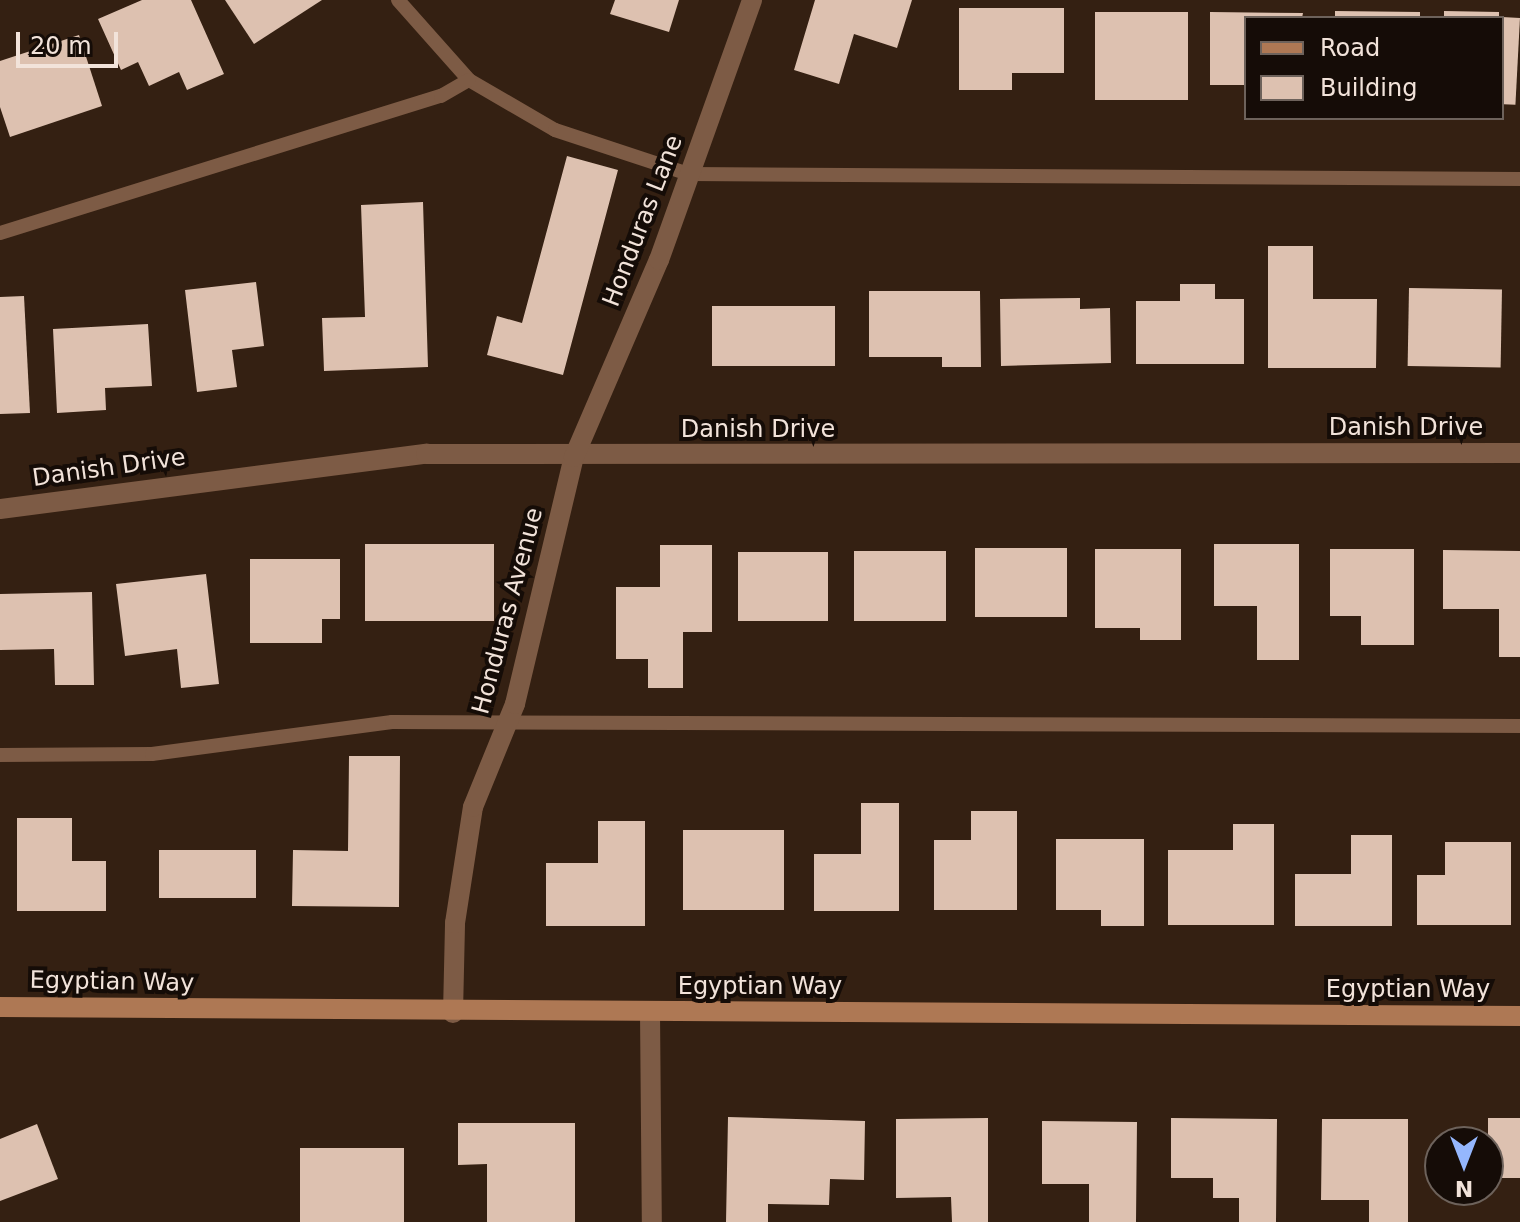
<!DOCTYPE html>
<html>
<head>
<meta charset="utf-8">
<style>
	body { margin:0 }
	#map { position:relative; width:1520px; height:1222px; overflow:hidden; background:#342012; font-family:"DejaVu Sans",sans-serif }
	div>[style] { position:absolute }
	[style*='--x'] { left:calc(var(--x)*1px); top:calc(var(--y)*1px); width:calc(var(--w)*1px); rotate:calc(var(--a)*1deg) }
	.building>* { inset:0; background:#ddc1b0; transform-origin:0 0 }
	.lane>* { height:14px; margin:-7px; padding:0 7px; transform-origin:7px; border-radius:7px; background:#7d5b45 }
	.street>* { height:20px; margin:-10px; padding:0 10px; transform-origin:10px; border-radius:10px; background:#7d5b45 }
	.secondary>* { height:20px; margin:-10px; padding:0 10px; transform-origin:10px; border-radius:10px; background:#ae7854 }
	span { translate:-50% -50%; white-space:nowrap; text-align:center; line-height:1.15; -webkit-text-stroke:8px #150c07; paint-order:stroke }
	.street-label { font-size:24px; color:#f2e3da }
	.legend { position:absolute; left:1244px; top:16px; width:260px; height:104px; box-sizing:border-box; background:#150c07; border:2px solid #6d625b; margin:0; padding:10px 14px; list-style:none; font-size:24px; color:#f2e3da }
	.legend li { display:flex; align-items:center; gap:16px; height:40px }
	.legend b { width:40px; border:2px solid #6d625b }
	.north { position:absolute; left:1424px; top:1126px; width:80px; height:80px; box-sizing:border-box; background:#150c07; border:2px solid #6d625b; border-radius:50%; rotate:180deg; font-size:22px; font-weight:700; line-height:32px; text-align:center; color:#f2e3da }
	.north::after { content:''; display:block; margin:auto; width:28px; height:36px; background:#95b7fd; clip-path:polygon(50% 0,100% 100%,50% 72%,0 100%) }
	.scale { position:absolute; left:16px; top:32px; width:102px; height:36px; box-sizing:border-box; border:4px solid #f2e3da; border-top:0; padding-left:10px; font-size:24px; line-height:28px; white-space:nowrap; color:#f2e3da; -webkit-text-stroke:6px #150c07; paint-order:stroke }
</style>
</head>
<body>
<div id="map">
	<div class="building">
		<i style="clip-path:polygon(142px 0,191px 0,224px 74px,187px 90px,179px 72px,149px 86px,138px 62px,121px 70px,98px 19px)"></i>
		<i style="clip-path:polygon(225px 0,322px 0,254px 44px)"></i>
		<i style="clip-path:polygon(615px 0,679px 0,669px 32px,610px 14px)"></i>
		<i style="clip-path:polygon(815px 0,912px 0,897px 48px,854px 34px,839px 84px,794px 70px)"></i>
		<i style="clip-path:polygon(959px 8px,1064px 8px,1064px 73px,1012px 73px,1012px 90px,959px 90px)"></i>
		<i style="clip-path:polygon(1335px 11px,1420px 12px,1420px 18px,1335px 18px)"></i>
		<i style="clip-path:polygon(1444px 11px,1499px 12px,1499px 18px,1444px 18px)"></i>
		<i style="left:1095px;top:12px;width:93px;height:88px"></i>
		<i style="clip-path:polygon(1210px 12px,1303px 13px,1302px 18px,1246px 18px,1246px 85px,1210px 85px)"></i>
		<i style="left:1502px;top:17px;width:18px;height:87px;rotate:3deg"></i>
		<i style="clip-path:polygon(79px 35px,102px 106px,10px 137px,0 107px,0 61px)"></i>
		<i style="clip-path:polygon(567px 156px,618px 170px,563px 375px,487px 355px,497px 316px,522px 323px)"></i>
		<i style="clip-path:polygon(423px 202px,428px 367px,324px 371px,322px 318px,365px 317px,361px 205px)"></i>
		<i style="clip-path:polygon(1268px 246px,1313px 246px,1313px 299px,1377px 299px,1376px 368px,1268px 368px)"></i>
		<i style="clip-path:polygon(256px 282px,264px 346px,232px 350px,237px 387px,197px 392px,185px 290px)"></i>
		<i style="clip-path:polygon(1180px 284px,1215px 284px,1215px 299px,1244px 299px,1244px 364px,1136px 364px,1136px 301px,1180px 301px)"></i>
		<i style="left:1409px;top:288px;width:93px;height:78px;rotate:1deg"></i>
		<i style="clip-path:polygon(869px 291px,980px 291px,981px 367px,942px 367px,942px 357px,869px 357px)"></i>
		<i style="clip-path:polygon(24px 296px,30px 413px,0 414px,0 297px)"></i>
		<i style="clip-path:polygon(1080px 298px,1080px 309px,1110px 308px,1111px 363px,1001px 366px,1000px 299px)"></i>
		<i style="left:712px;top:306px;width:123px;height:60px"></i>
		<i style="clip-path:polygon(148px 324px,152px 386px,105px 388px,106px 410px,57px 413px,53px 329px)"></i>
		<i style="left:365px;top:544px;width:129px;height:77px"></i>
		<i style="clip-path:polygon(1214px 544px,1299px 544px,1299px 660px,1257px 660px,1257px 606px,1214px 606px)"></i>
		<i style="clip-path:polygon(660px 545px,712px 545px,712px 632px,683px 632px,683px 688px,648px 688px,648px 659px,616px 659px,616px 587px,660px 587px)"></i>
		<i style="left:975px;top:548px;width:92px;height:69px"></i>
		<i style="clip-path:polygon(1095px 549px,1181px 549px,1181px 640px,1140px 640px,1140px 628px,1095px 628px)"></i>
		<i style="clip-path:polygon(1330px 549px,1414px 549px,1414px 645px,1361px 645px,1361px 616px,1330px 616px)"></i>
		<i style="clip-path:polygon(1443px 550px,1520px 551px,1520px 657px,1499px 657px,1499px 609px,1443px 609px)"></i>
		<i style="left:854px;top:551px;width:92px;height:70px"></i>
		<i style="left:738px;top:552px;width:90px;height:69px"></i>
		<i style="clip-path:polygon(250px 559px,340px 559px,340px 619px,322px 619px,322px 643px,250px 643px)"></i>
		<i style="clip-path:polygon(206px 574px,219px 684px,181px 688px,177px 649px,125px 656px,116px 584px)"></i>
		<i style="clip-path:polygon(92px 592px,94px 685px,55px 685px,54px 649px,0 650px,0 594px)"></i>
		<i style="clip-path:polygon(349px 756px,400px 756px,399px 907px,292px 906px,293px 850px,348px 851px)"></i>
		<i style="clip-path:polygon(861px 803px,899px 803px,899px 911px,814px 911px,814px 854px,861px 854px)"></i>
		<i style="clip-path:polygon(971px 811px,1017px 811px,1017px 910px,934px 910px,934px 840px,971px 840px)"></i>
		<i style="clip-path:polygon(17px 818px,72px 818px,72px 861px,106px 861px,106px 911px,17px 911px)"></i>
		<i style="clip-path:polygon(598px 821px,645px 821px,645px 926px,546px 926px,546px 863px,598px 863px)"></i>
		<i style="clip-path:polygon(1233px 824px,1274px 824px,1274px 925px,1168px 925px,1168px 850px,1233px 850px)"></i>
		<i style="left:683px;top:830px;width:101px;height:80px"></i>
		<i style="clip-path:polygon(1351px 835px,1392px 835px,1392px 926px,1295px 926px,1295px 874px,1351px 874px)"></i>
		<i style="clip-path:polygon(1056px 839px,1144px 839px,1144px 926px,1101px 926px,1101px 910px,1056px 910px)"></i>
		<i style="clip-path:polygon(1445px 842px,1511px 842px,1511px 925px,1417px 925px,1417px 875px,1445px 875px)"></i>
		<i style="left:159px;top:850px;width:97px;height:48px"></i>
		<i style="clip-path:polygon(728px 1117px,865px 1121px,864px 1180px,830px 1179px,829px 1205px,768px 1204px,768px 1222px,726px 1222px)"></i>
		<i style="clip-path:polygon(988px 1118px,988px 1222px,952px 1222px,951px 1197px,896px 1198px,896px 1119px)"></i>
		<i style="clip-path:polygon(1171px 1118px,1277px 1119px,1276px 1222px,1239px 1222px,1239px 1198px,1213px 1198px,1213px 1178px,1171px 1178px)"></i>
		<i style="left:1488px;top:1118px;width:32px;height:60px"></i>
		<i style="clip-path:polygon(1322px 1119px,1408px 1119px,1408px 1222px,1369px 1222px,1369px 1200px,1321px 1200px)"></i>
		<i style="clip-path:polygon(1042px 1121px,1137px 1122px,1136px 1222px,1089px 1222px,1089px 1184px,1042px 1184px)"></i>
		<i style="clip-path:polygon(458px 1123px,575px 1123px,575px 1222px,487px 1222px,487px 1164px,458px 1165px)"></i>
		<i style="clip-path:polygon(37px 1124px,58px 1179px,0 1201px,0 1139px)"></i>
		<i style="left:300px;top:1148px;width:104px;height:74px"></i>
	</div>
	<div class="lane">
		<i style="--x:398;--y:0;--w:107;--a:48.4"></i>
		<i style="--x:469;--y:80;--w:99;--a:30.2"></i>
		<i style="--x:555;--y:130;--w:141;--a:18.2"></i>
		<i style="--x:689;--y:174;--w:831;--a:0.34"></i>
		<i style="--x:0;--y:233;--w:462;--a:-17.3"></i>
		<i style="--x:441;--y:96;--w:32;--a:-30"></i>
		<i style="--x:0;--y:755;--w:152;--a:-0.4"></i>
		<i style="--x:152;--y:754;--w:242;--a:-7.6"></i>
		<i style="--x:392;--y:722;--w:1128;--a:0.2"></i>
	</div>
	<div class="street">
		<i style="--x:0;--y:509;--w:430;--a:-7.4"></i>
		<i style="--x:426;--y:454;--w:1094;--a:-0.05"></i>
		<i style="--x:453;--y:1013;--w:90;--a:-88.7"></i>
		<i style="--x:455;--y:923;--w:117;--a:-81.2"></i>
		<i style="--x:473;--y:807;--w:111;--a:-67.8"></i>
		<i style="--x:515;--y:704;--w:254;--a:-76.6"></i>
		<i style="--x:574;--y:457;--w:215;--a:-66.7"></i>
		<i style="--x:659;--y:260;--w:276;--a:-70.3"></i>
		<i style="--x:650;--y:1013;--w:209;--a:89.5"></i>
	</div>
	<div class="secondary">
		<i style="--x:0;--y:1007;--w:1520;--a:0.34"></i>
	</div>
	<div class="street-label">
		<span style="left:643px;top:221px;rotate:-69deg">Honduras Lane</span>
		<span style="left:1406px;top:428px">Danish Drive</span>
		<span style="left:758px;top:430px">Danish Drive</span>
		<span style="left:109px;top:468px;rotate:-8deg">Danish Drive</span>
		<span style="left:508px;top:611px;rotate:-75deg">Honduras Avenue</span>
		<span style="left:112px;top:982px;rotate:1deg">Egyptian Way</span>
		<span style="left:760px;top:987px">Egyptian Way</span>
		<span style="left:1408px;top:990px">Egyptian Way</span>
	</div>
	<ul class="legend">
	<li><b style="height:10px;background:#ae7854"></b>Road</li>
	<li><b style="height:22px;background:#ddc1b0"></b>Building</li>
	</ul>
	<div class="north">N</div>
	<div class="scale">20 m</div>
</div>
</body>
</html>
